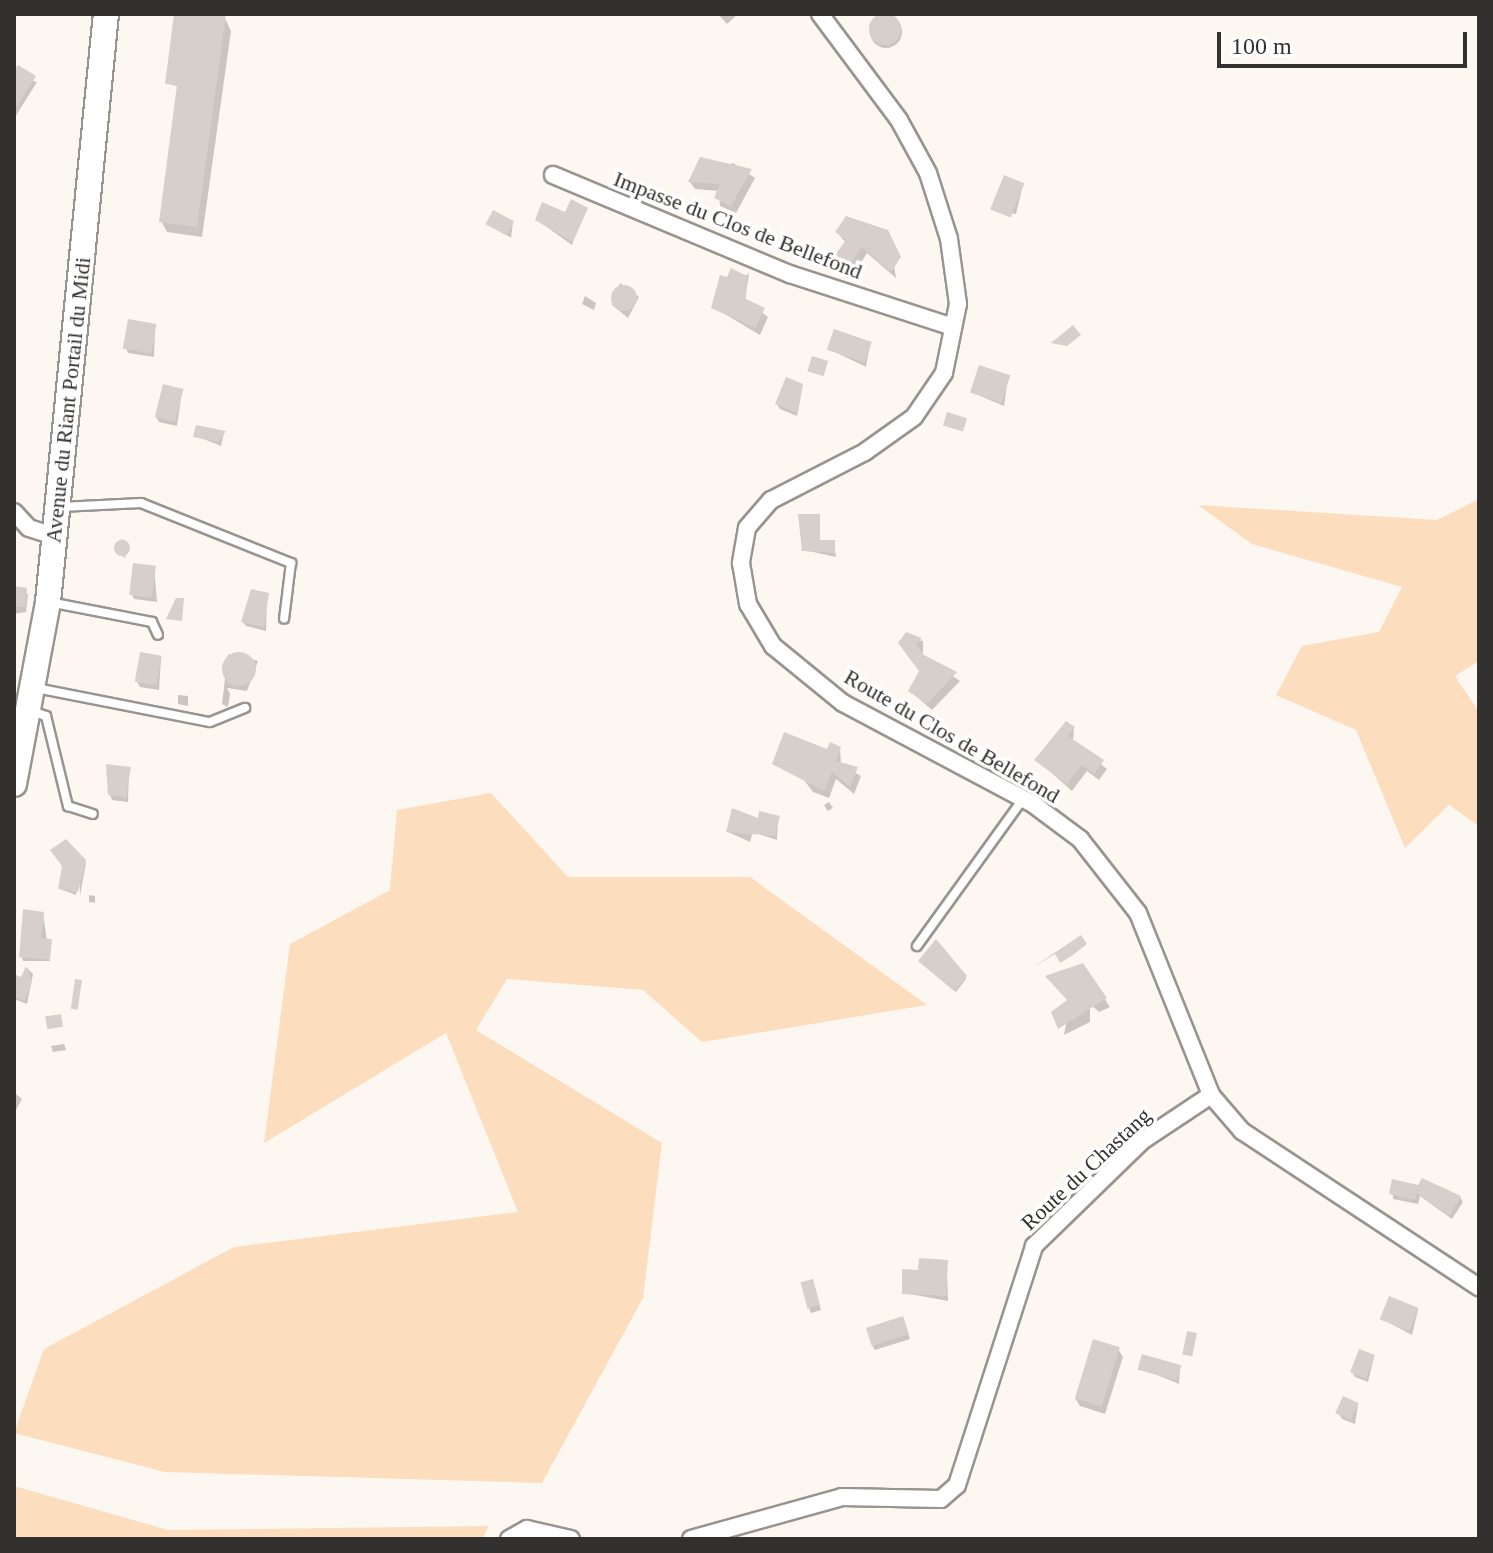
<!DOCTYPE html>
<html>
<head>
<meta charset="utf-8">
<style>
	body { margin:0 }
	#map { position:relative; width:1493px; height:1553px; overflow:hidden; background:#fdf7f2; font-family:"Times New Roman",serif }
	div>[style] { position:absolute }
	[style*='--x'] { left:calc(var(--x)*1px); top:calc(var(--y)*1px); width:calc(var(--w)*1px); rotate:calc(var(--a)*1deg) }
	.green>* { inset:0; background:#fcddbe }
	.shadow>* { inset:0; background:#0003; transform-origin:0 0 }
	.round { border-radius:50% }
	.building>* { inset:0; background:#d5d0cb; transform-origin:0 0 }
	.roads { filter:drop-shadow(2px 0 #98948f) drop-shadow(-2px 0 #98948f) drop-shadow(0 2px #98948f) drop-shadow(0 -2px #98948f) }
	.lane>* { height:8px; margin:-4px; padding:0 4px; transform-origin:4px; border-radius:4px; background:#fff }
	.street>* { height:16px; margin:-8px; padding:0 8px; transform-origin:8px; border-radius:8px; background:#fff }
	.secondary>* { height:24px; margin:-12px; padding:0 12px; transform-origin:12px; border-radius:12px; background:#fff }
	span { translate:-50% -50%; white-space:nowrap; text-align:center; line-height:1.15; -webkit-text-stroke:7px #fff; paint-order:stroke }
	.street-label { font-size:22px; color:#33312f }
	.frame { position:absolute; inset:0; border:16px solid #33312f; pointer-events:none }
	.scale { position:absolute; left:1217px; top:32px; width:250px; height:36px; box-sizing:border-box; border:4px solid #33312f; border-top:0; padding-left:10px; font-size:24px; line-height:28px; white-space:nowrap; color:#33312f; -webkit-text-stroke:6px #fff; paint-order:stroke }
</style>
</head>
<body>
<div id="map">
	<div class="green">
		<i style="clip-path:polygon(1479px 499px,1479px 661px,1455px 676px,1479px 712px,1479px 826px,1449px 805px,1405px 848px,1356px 730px,1276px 695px,1302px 646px,1379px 632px,1402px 587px,1252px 544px,1198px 505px,1437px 520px)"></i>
		<i style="clip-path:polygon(491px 793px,568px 877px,750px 877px,927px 1005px,702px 1042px,643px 990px,507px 979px,476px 1030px,662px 1143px,643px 1298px,542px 1483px,165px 1472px,14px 1433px,44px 1349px,234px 1247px,518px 1212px,446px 1033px,264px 1143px,290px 944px,390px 890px,397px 810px)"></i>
		<i style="clip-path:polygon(14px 1486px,168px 1530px,489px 1526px,482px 1539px,14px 1539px)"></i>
	</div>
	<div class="shadow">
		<i style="clip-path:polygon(176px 14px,223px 14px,231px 31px,202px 237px,167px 232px,161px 221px,179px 87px,167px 83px)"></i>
		<i style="clip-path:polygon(718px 14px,738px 14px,727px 24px)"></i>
		<i class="round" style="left:870px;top:16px;width:32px;height:32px"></i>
		<i style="clip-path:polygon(14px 75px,37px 82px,15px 117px,14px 117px)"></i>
		<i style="clip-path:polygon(733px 163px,755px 178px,736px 213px,720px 206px,719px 191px,695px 189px,690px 182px)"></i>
		<i style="clip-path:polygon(646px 185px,655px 188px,654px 195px,645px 191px)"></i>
		<i style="clip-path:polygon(1023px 185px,1016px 214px,994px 211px,992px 209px)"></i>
		<i style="clip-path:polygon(584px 207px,572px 245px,537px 220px,566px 215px)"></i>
		<i style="clip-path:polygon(513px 222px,511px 238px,489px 224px)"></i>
		<i style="clip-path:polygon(837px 232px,891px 246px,896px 278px,867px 253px,855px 272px,842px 263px,838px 255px,846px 243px)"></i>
		<i style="clip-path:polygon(749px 273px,745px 300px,768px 317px,760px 335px,713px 307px)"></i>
		<i style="clip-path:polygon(620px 283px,639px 297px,628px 318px,612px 305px)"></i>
		<i style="clip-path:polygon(585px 296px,596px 303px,594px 310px,582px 304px)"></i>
		<i style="clip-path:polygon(155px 329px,154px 357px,128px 353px,126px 348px)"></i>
		<i style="clip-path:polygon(870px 344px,866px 367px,829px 349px)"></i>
		<i style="clip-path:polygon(1008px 377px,1004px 406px,973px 393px)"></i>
		<i style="clip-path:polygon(801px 386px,797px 416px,780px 409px,777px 404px)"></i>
		<i style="clip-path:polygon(182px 391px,177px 426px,159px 422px,156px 417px)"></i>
		<i style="clip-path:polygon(224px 433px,221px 446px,196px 436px)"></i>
		<i style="clip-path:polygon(813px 516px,821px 542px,834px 542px,836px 557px,804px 550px)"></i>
		<i style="clip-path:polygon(122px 539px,127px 542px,125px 558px,117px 552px)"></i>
		<i style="clip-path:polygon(154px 568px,157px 602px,134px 599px,132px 595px)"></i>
		<i style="clip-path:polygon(14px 588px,28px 594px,26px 612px,14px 614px)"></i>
		<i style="clip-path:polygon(267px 594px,266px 631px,246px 626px,243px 622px)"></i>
		<i style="clip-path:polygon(903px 637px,923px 641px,923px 656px,960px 681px,932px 710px,910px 691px,922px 671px)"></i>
		<i style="clip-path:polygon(228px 654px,258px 661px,247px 691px,227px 688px,230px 694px,228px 707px,222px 704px)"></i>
		<i style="clip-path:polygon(161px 658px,159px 690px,140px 687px,137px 682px)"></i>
		<i style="clip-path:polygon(178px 695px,188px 696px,188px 706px,178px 704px)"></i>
		<i style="clip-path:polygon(1074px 728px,1073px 742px,1107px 769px,1099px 780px,1087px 771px,1072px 791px,1037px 760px)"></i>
		<i style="clip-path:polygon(840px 748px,841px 765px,861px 776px,854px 794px,836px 779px,829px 798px,813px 792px,798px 772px)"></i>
		<i style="clip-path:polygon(129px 769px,128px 802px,112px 800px,110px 795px)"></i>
		<i style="left:829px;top:802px;width:7px;height:6px;rotate:56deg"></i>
		<i style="clip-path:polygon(778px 817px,777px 840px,753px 832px,750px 842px,728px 832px)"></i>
		<i style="clip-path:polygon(65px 841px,86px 863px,80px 896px,79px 861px,76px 895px,60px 889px,64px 867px,53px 851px)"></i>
		<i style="clip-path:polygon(89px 895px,95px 896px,95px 903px,89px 902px)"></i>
		<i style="clip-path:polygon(43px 914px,50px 961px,23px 961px,21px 956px)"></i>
		<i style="clip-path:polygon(920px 961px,965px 977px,966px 979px,956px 992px)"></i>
		<i style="clip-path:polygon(1082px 965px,1110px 1007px,1099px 1012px,1090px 1004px,1090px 1022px,1064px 1035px,1070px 1001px,1048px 977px)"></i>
		<i style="clip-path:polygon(27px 968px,33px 974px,27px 1004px,14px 999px,14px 977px,22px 980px)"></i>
		<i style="clip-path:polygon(51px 1046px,64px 1044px,66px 1050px,53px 1052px)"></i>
		<i style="clip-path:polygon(16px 1094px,22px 1099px,16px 1110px,14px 1110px)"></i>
		<i style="clip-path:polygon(1393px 1182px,1460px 1197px,1463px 1202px,1452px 1219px,1420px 1196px,1418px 1204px,1393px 1199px)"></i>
		<i style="clip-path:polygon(947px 1274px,948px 1301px,904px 1293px)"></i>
		<i style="clip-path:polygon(814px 1286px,821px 1310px,811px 1313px,809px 1308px)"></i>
		<i style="clip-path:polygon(1418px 1310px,1412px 1335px,1382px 1319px)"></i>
		<i style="clip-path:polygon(904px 1323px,910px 1339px,875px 1350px,872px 1345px)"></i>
		<i style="clip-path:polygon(1118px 1349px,1123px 1357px,1105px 1414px,1080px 1406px,1075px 1398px)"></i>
		<i style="clip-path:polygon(1374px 1357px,1368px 1382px,1355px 1377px,1352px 1372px)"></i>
		<i style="clip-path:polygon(1180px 1367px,1179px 1384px,1140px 1368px)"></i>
		<i style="clip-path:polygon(1358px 1404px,1355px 1424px,1342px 1419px,1339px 1414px)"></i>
	</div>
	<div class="building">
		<i class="round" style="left:869px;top:13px;width:32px;height:32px"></i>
		<i style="clip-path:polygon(174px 14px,226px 14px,197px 227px,159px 222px,177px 85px,165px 84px)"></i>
		<i style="clip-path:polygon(18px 65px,36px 76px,14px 111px,14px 71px)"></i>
		<i style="clip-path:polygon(700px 157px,752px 169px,731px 206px,714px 198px,720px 184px,688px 182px)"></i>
		<i style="left:1004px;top:175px;width:22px;height:37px;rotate:22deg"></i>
		<i style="clip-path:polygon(571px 199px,588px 208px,573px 242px,535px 220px,542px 202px,565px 212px)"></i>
		<i style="left:493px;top:210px;width:24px;height:16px;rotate:28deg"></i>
		<i style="clip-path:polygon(846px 216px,888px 230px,901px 257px,891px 272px,862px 247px,850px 265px,835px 255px,846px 240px,835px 232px)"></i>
		<i style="clip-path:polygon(731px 268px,747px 276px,746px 299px,765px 308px,755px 328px,711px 308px,720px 275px,727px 277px)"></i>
		<i class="round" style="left:611px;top:285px;width:26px;height:26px"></i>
		<i style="left:128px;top:319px;width:29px;height:30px;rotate:10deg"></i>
		<i style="clip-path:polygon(1073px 325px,1081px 335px,1067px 346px,1051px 343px)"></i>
		<i style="left:834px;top:329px;width:40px;height:22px;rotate:19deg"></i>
		<i style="left:812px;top:356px;width:17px;height:16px;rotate:17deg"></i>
		<i style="left:979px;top:365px;width:33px;height:29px;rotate:18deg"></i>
		<i style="clip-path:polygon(786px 377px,803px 384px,798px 413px,775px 404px)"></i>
		<i style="left:163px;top:384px;width:21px;height:34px;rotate:14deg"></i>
		<i style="left:947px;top:412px;width:21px;height:14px;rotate:17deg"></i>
		<i style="clip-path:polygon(196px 425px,226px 431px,218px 442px,193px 437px)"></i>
		<i style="clip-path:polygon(798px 514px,820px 514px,820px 540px,835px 540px,835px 553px,802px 551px)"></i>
		<i class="round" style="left:114px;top:540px;width:16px;height:16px"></i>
		<i style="left:133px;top:563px;width:23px;height:32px;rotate:7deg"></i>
		<i style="clip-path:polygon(14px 586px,27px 588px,25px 607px,14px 607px)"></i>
		<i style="clip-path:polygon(251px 589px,269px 593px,264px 627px,241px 622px)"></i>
		<i style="clip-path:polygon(176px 598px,184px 598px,182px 621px,166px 619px)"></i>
		<i style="clip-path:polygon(906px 632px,922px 638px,916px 644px,924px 655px,957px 672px,927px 704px,908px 691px,919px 671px,898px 643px)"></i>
		<i class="round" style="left:222px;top:652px;width:34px;height:34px"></i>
		<i style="left:140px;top:652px;width:22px;height:30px;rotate:10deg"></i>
		<i style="clip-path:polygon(1066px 721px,1075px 727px,1068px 736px,1104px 760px,1094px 774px,1082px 765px,1067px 784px,1034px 760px)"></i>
		<i style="clip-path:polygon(784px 732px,827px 749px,830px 742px,841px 747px,836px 761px,858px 767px,850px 787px,832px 772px,824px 791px,772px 764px)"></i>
		<i style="clip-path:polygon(106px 764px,131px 767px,126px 798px,108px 795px)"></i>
		<i style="clip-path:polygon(732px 808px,758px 818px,759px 811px,780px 816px,775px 836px,726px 832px)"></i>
		<i style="clip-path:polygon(66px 839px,86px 860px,78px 892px,58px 889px,62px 866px,50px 850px)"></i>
		<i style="clip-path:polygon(23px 909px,44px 912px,41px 938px,52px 939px,50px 960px,19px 957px)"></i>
		<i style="clip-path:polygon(1081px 935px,1087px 944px,1073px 955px,1060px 963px,1055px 954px,1032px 968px)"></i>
		<i style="clip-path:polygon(936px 939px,967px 976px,954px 991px,918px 961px)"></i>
		<i style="clip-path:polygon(1083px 963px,1107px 998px,1058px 1029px,1051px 1012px,1067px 1000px,1045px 976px)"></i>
		<i style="clip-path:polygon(26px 966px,32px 981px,25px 1001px,14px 997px,14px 974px,21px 977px)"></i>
		<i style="left:75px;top:979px;width:7px;height:30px;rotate:8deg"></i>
		<i style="left:61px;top:1014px;width:13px;height:16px;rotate:81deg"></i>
		<i style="clip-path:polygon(1422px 1178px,1461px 1196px,1449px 1216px,1417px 1193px,1415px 1200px,1389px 1194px,1392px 1179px,1418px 1185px)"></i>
		<i style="clip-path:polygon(919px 1258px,948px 1260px,946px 1296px,902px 1294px,902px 1269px,918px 1270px)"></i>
		<i style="left:813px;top:1279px;width:27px;height:13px;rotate:75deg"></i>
		<i style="left:1389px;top:1296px;width:32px;height:25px;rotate:22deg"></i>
		<i style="left:903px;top:1316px;width:19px;height:39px;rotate:72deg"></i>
		<i style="left:1187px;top:1331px;width:10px;height:24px;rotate:11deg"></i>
		<i style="left:1093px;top:1339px;width:28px;height:62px;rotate:17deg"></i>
		<i style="left:1359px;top:1349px;width:17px;height:25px;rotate:21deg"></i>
		<i style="left:1142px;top:1354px;width:41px;height:16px;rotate:16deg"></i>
		<i style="left:1343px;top:1396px;width:17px;height:19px;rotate:24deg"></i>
	</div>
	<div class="roads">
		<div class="lane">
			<i style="--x:61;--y:507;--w:80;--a:-2.9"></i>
			<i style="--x:141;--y:503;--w:162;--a:21.8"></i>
			<i style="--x:291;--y:563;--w:56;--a:97.1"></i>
			<i style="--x:49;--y:602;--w:105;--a:11"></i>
			<i style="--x:152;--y:622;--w:14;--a:65"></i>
			<i style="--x:36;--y:688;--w:177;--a:11.1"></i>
			<i style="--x:210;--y:722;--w:38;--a:-22"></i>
			<i style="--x:32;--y:711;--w:15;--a:20"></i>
			<i style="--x:46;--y:716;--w:93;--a:76.3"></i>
			<i style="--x:68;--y:806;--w:26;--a:18"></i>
			<i style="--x:917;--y:946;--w:181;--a:-54.2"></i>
		</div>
		<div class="street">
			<i style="--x:820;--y:14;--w:132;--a:53.3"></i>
			<i style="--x:899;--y:120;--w:60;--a:61.3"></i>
			<i style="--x:928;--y:173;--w:69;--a:72.3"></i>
			<i style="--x:949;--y:239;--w:66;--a:82.1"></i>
			<i style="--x:958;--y:304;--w:70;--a:101.5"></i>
			<i style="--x:944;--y:373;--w:53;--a:124.3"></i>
			<i style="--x:914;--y:417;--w:60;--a:144.5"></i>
			<i style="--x:865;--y:452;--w:106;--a:152.9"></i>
			<i style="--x:771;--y:500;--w:37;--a:131"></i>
			<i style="--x:747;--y:528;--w:36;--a:100"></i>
			<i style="--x:741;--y:563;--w:42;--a:80.3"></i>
			<i style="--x:748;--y:604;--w:49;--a:59.2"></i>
			<i style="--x:773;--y:646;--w:90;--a:39.2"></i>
			<i style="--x:843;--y:703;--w:215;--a:28"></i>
			<i style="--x:1033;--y:804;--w:59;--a:36.7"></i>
			<i style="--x:1080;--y:839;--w:94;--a:51.9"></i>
			<i style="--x:1138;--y:913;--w:196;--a:68.1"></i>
			<i style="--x:1211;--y:1095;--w:48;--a:49.3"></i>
			<i style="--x:1242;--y:1131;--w:284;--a:33.4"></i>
			<i style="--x:553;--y:175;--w:257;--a:22.7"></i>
			<i style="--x:790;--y:274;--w:171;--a:18"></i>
			<i style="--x:14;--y:512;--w:22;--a:47"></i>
			<i style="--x:29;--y:528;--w:25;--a:18"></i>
			<i style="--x:509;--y:1539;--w:21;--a:-29"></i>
			<i style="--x:527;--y:1529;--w:45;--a:12.8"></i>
			<i style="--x:691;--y:1539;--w:157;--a:-15.5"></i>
			<i style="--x:842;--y:1497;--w:99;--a:1.2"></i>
			<i style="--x:941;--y:1499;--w:21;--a:-41"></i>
			<i style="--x:957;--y:1485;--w:251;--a:-72.1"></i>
			<i style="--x:1034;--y:1246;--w:151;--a:-44.2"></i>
			<i style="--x:1142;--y:1141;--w:83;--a:-33.7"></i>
		</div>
		<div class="secondary">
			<i style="--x:14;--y:784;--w:185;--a:-79.4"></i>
			<i style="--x:48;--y:602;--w:591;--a:-84.37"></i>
		</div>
	</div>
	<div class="street-label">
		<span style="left:738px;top:225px;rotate:21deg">Impasse du Clos de Bellefond</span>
		<span style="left:68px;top:400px;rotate:-84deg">Avenue du Riant Portail du Midi</span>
		<span style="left:952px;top:736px;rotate:30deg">Route du Clos de Bellefond</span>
		<span style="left:1086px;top:1169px;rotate:-43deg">Route du Chastang</span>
	</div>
	<div class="frame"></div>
	<div class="scale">100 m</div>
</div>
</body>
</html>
